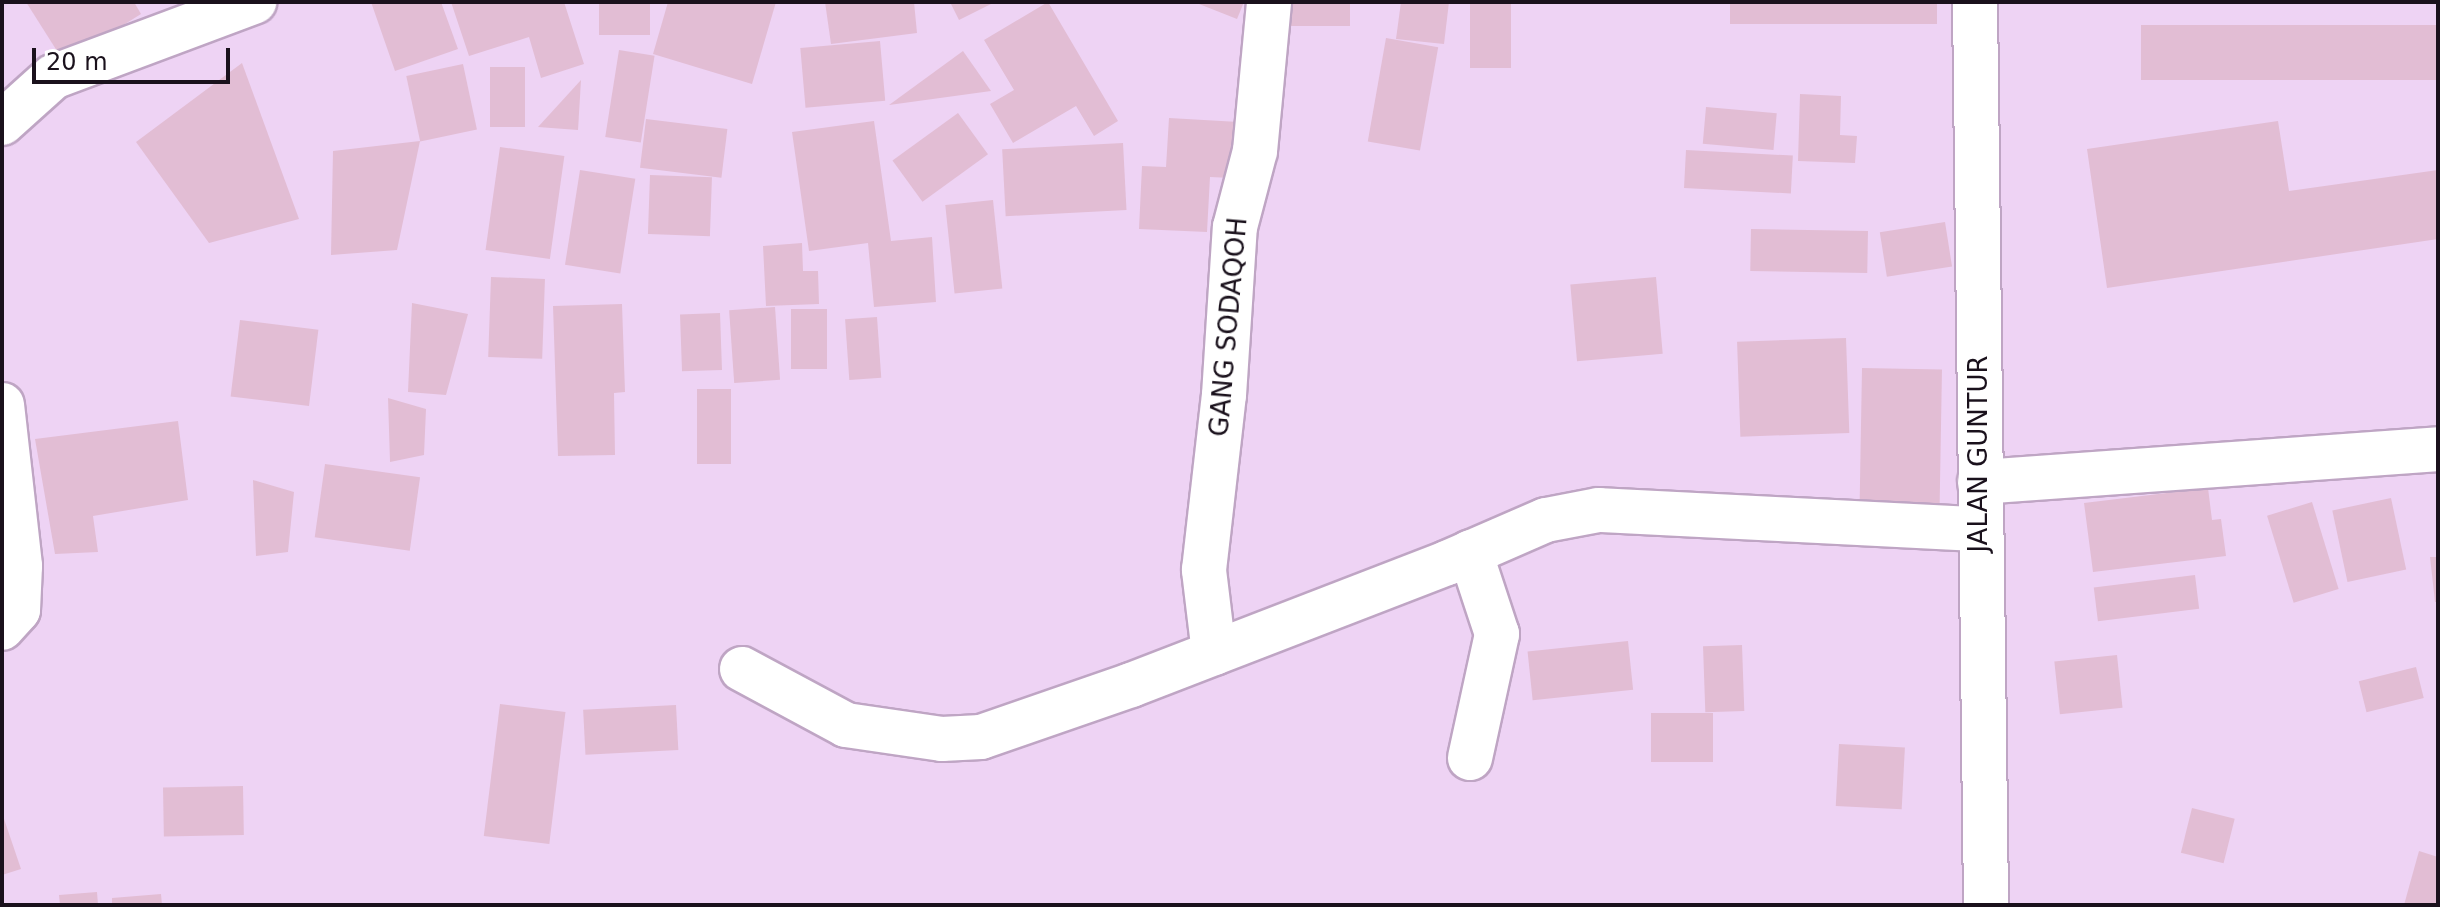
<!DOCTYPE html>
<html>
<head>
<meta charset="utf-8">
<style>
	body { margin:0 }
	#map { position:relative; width:2440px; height:907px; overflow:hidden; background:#eed3f4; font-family:"DejaVu Sans",sans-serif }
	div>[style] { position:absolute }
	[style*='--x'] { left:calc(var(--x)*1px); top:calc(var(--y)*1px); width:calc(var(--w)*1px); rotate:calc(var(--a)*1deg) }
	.building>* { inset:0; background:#e2bdd4; transform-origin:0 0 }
	.roads { filter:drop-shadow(2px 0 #bfa5c4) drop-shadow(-2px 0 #bfa5c4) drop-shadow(0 2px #bfa5c4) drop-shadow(0 -2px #bfa5c4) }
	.minor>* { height:44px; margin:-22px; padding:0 22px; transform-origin:22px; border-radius:22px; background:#fff }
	span { translate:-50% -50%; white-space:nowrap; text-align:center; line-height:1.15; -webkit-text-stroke:6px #fff; paint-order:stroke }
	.street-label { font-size:26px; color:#1a111c }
	.frame { position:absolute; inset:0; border:4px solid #1a111c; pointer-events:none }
	.scale { position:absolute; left:32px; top:48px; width:198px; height:36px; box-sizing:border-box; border:4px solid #1a111c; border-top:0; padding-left:10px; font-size:24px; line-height:28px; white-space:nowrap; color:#1a111c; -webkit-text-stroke:6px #fff; paint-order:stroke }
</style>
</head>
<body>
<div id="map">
	<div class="building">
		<i style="clip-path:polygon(26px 2px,134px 2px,141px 14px,64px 62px)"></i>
		<i style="clip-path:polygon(371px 2px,441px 2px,458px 49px,395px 71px)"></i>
		<i style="clip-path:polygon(451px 2px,564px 2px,584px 64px,541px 78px,529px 37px,469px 56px)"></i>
		<i style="left:599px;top:2px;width:51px;height:33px"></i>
		<i style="clip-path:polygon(668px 2px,776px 2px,752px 84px,653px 54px)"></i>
		<i style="clip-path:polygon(825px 2px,914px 2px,917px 33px,831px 44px)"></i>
		<i style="clip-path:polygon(950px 2px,995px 2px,959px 20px)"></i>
		<i style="clip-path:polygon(1048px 2px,1118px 121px,1094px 136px,1076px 106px,1013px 143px,990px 104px,1014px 90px,984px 40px)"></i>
		<i style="clip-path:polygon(1194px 2px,1244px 2px,1237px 19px)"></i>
		<i style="left:1277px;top:2px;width:73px;height:24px"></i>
		<i style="clip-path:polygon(1401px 2px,1449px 2px,1444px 44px,1396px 39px)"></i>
		<i style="left:1470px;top:2px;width:41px;height:66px"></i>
		<i style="left:1730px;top:2px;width:207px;height:22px"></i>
		<i style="left:2438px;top:25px;width:55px;height:297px;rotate:90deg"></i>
		<i style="left:1386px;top:38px;width:53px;height:105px;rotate:10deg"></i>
		<i style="left:880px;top:41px;width:60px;height:80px;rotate:85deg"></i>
		<i style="left:619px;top:50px;width:36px;height:88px;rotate:9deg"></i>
		<i style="clip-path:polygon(963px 51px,991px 91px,889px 105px)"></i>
		<i style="clip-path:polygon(242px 63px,299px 219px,209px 243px,136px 142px)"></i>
		<i style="left:463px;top:64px;width:67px;height:58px;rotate:78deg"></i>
		<i style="left:490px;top:67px;width:35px;height:60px"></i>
		<i style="clip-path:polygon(581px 80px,578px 130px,538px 127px)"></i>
		<i style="clip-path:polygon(1800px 94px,1841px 96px,1840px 135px,1857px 136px,1855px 163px,1798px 161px)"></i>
		<i style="left:1706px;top:107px;width:71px;height:37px;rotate:5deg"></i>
		<i style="left:958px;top:113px;width:51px;height:81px;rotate:54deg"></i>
		<i style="clip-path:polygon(1169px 118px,1256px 123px,1253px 179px,1210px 177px,1207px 232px,1139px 229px,1142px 166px,1166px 167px)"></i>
		<i style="left:646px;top:119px;width:82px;height:49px;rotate:7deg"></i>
		<i style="clip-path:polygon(874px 121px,891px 241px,932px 237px,936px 302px,874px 307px,868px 243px,809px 251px,792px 132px)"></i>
		<i style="clip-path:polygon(2278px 121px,2289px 191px,2438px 170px,2438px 239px,2107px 288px,2087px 149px)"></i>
		<i style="clip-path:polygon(420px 141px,397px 250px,331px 255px,333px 151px)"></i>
		<i style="left:1123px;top:143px;width:67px;height:121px;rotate:87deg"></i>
		<i style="left:500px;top:147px;width:65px;height:104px;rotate:8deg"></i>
		<i style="left:1686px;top:150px;width:107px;height:38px;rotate:3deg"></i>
		<i style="left:580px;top:170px;width:56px;height:96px;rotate:9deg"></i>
		<i style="left:650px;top:175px;width:62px;height:59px;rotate:2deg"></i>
		<i style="left:993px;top:200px;width:89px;height:48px;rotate:84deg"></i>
		<i style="left:1945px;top:222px;width:45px;height:66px;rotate:81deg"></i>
		<i style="left:1751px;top:229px;width:117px;height:42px;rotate:1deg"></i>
		<i style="clip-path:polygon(802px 243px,803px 271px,818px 271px,819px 304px,766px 306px,763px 246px)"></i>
		<i style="left:491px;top:277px;width:54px;height:80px;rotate:2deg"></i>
		<i style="left:1656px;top:277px;width:77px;height:86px;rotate:85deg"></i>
		<i style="clip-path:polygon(412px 303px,468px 314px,446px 395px,408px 392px)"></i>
		<i style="clip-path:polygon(622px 304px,625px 392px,614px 393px,615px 455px,558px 456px,553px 306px)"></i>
		<i style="left:775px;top:307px;width:73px;height:46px;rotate:86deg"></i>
		<i style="left:791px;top:309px;width:36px;height:60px"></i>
		<i style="left:720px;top:313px;width:57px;height:40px;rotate:88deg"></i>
		<i style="left:877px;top:317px;width:61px;height:32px;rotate:86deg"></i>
		<i style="left:240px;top:320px;width:79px;height:77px;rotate:7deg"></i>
		<i style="left:1846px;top:338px;width:95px;height:109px;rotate:88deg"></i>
		<i style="left:1862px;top:368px;width:80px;height:145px;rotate:1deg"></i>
		<i style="left:697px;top:389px;width:34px;height:75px"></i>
		<i style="clip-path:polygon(388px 398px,426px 409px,424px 455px,390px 462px)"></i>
		<i style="clip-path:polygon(178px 421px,188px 500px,93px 516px,98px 552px,55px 554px,35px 439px)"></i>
		<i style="left:325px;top:464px;width:96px;height:74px;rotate:8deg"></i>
		<i style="clip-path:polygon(253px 480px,294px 492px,288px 552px,256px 556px)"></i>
		<i style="clip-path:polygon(2208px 488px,2212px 520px,2221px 519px,2226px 556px,2093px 572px,2084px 503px)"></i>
		<i style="left:2391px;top:498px;width:73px;height:60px;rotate:78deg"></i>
		<i style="left:2312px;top:502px;width:91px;height:47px;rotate:73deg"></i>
		<i style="clip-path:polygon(2430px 557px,2438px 557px,2438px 602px,2435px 602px)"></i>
		<i style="left:2195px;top:575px;width:34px;height:102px;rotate:83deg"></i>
		<i style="left:1628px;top:641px;width:49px;height:101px;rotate:84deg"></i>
		<i style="left:1742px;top:645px;width:66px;height:39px;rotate:88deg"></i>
		<i style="left:2117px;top:655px;width:53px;height:63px;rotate:84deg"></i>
		<i style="left:2416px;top:667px;width:32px;height:59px;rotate:76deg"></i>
		<i style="left:500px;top:704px;width:66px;height:133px;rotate:7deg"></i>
		<i style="left:676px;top:705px;width:45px;height:93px;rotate:87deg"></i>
		<i style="left:1651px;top:713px;width:62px;height:49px"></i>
		<i style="left:1839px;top:744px;width:66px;height:62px;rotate:3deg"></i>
		<i style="left:243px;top:786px;width:49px;height:80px;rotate:89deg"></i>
		<i style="left:2192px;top:808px;width:44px;height:46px;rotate:14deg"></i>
		<i style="clip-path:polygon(2px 813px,21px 869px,2px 875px)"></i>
		<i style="clip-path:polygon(2419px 851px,2438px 857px,2438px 905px,2404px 905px)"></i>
		<i style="clip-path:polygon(97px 892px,98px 905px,60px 905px,59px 895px)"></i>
		<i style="clip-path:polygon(161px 894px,162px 905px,112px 905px,112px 898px)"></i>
	</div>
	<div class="roads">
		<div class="minor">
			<i style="--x:1975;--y:2;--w:903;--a:89.3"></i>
			<i style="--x:2;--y:123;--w:69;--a:-42"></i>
			<i style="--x:53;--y:77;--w:215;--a:-20.5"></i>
			<i style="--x:2;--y:405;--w:162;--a:83.6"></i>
			<i style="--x:20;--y:566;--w:44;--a:92.6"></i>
			<i style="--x:18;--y:610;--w:24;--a:132"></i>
			<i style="--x:1980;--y:482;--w:459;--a:-4.1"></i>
			<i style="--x:1214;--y:653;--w:84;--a:-96.9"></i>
			<i style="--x:1204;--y:570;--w:176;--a:-83.5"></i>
			<i style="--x:1224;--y:395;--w:168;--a:-86.3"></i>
			<i style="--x:1235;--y:227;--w:79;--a:-75.3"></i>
			<i style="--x:1255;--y:151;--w:150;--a:-84.6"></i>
			<i style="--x:742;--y:669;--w:118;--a:28.3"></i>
			<i style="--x:846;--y:725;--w:97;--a:8.3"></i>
			<i style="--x:942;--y:739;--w:39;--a:-3"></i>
			<i style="--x:981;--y:737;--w:159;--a:-19.1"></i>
			<i style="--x:1131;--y:685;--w:339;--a:-21.1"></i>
			<i style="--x:1447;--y:563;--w:108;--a:-23.5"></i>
			<i style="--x:1546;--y:520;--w:54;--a:-10.7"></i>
			<i style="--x:1599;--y:510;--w:381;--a:2.9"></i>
			<i style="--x:1470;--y:758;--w:127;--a:-77.7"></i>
			<i style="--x:1497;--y:634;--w:86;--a:-108.2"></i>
		</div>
	</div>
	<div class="street-label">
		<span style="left:1229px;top:327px;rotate:-85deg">GANG SODAQOH</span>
		<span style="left:1979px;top:454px;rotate:-90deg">JALAN GUNTUR</span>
	</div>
	<div class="frame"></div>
	<div class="scale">20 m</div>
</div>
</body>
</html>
